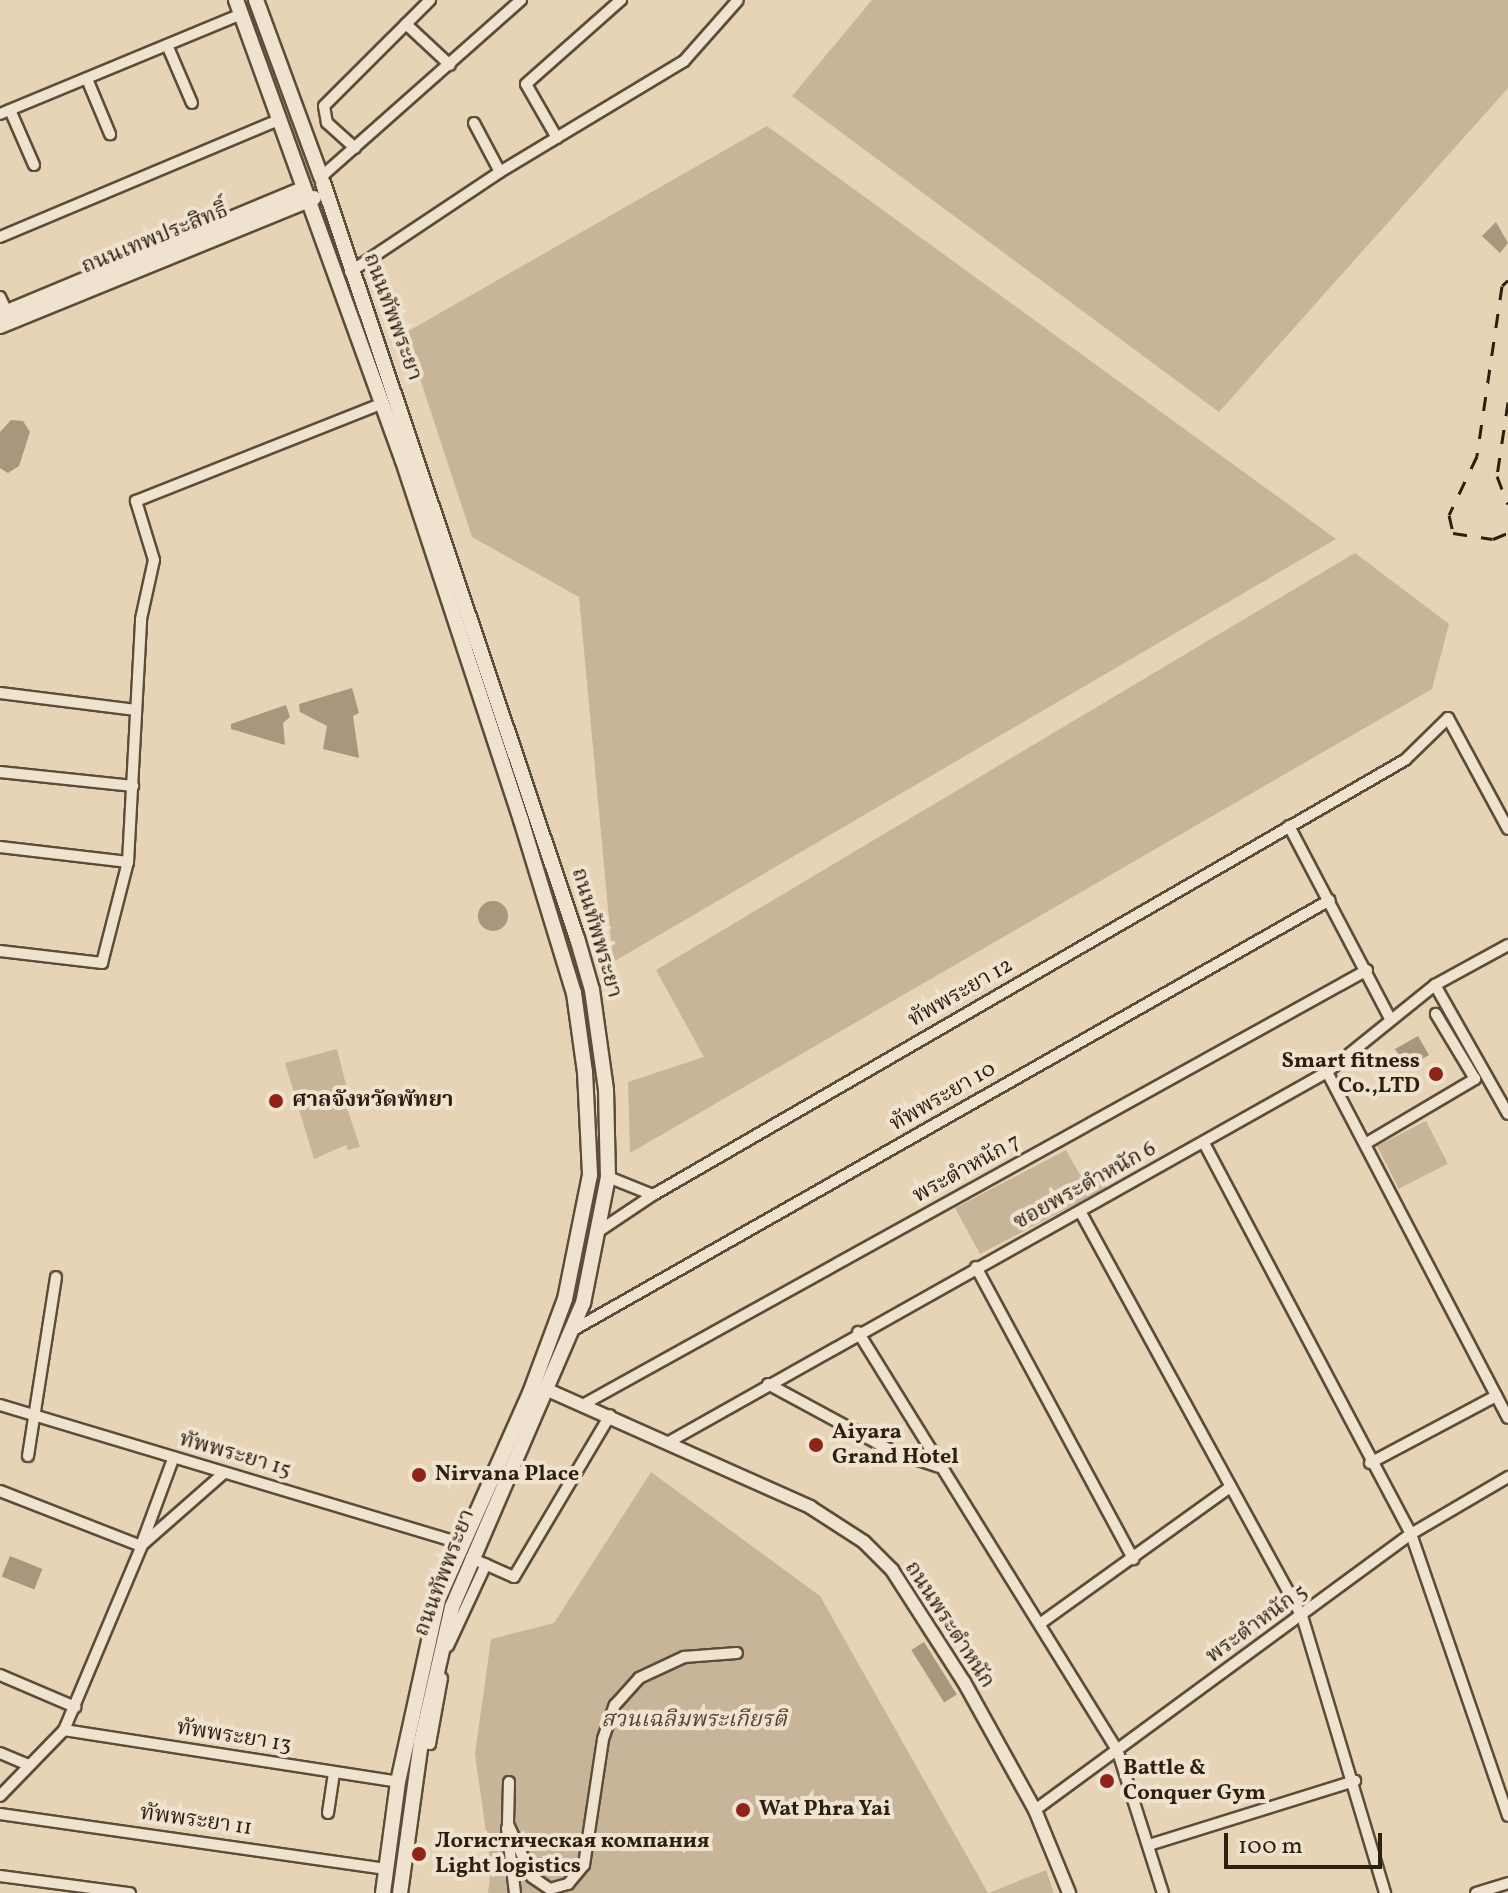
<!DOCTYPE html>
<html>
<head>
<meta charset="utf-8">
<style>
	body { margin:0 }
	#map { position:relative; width:1508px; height:1893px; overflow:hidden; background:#e7d3b5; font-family:Vollkorn,"Noto Serif Thai",serif }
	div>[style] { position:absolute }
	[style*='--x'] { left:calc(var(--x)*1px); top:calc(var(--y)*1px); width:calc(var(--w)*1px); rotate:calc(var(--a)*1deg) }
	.green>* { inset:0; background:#c8b599; transform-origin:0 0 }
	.water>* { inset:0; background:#a8967d; transform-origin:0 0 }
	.round { border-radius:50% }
	.roads { filter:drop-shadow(2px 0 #5c4d38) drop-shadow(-2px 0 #5c4d38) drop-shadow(0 2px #5c4d38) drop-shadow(0 -2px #5c4d38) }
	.minor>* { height:10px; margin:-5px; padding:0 5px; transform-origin:5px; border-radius:5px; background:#efe2cf }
	.tertiary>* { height:12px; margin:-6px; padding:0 6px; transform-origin:6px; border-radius:6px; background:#efe2cf }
	.secondary>* { height:14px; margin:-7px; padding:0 7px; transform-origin:7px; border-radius:7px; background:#efe2cf }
	.rail>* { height:3px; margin-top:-1.5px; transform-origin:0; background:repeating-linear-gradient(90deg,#2e200f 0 14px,transparent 0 28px) }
	.dots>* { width:22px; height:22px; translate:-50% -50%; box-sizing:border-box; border:4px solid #efe2cf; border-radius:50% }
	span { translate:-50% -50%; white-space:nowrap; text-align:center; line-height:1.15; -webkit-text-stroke:8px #efe2cf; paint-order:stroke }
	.street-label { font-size:22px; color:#2e200f }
	.poi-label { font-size:22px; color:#2e200f; font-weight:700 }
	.right { translate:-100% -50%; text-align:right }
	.left { translate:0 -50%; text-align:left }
	.park-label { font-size:22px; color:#544532; font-style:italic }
	.scale { position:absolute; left:1224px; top:1833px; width:158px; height:36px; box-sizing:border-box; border:4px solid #2e200f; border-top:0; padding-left:10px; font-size:24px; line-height:28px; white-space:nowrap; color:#2e200f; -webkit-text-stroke:6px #efe2cf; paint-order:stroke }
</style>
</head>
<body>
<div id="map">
	<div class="green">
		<i style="clip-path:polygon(872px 0,1508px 0,1508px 88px,1219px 412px,792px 96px)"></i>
		<i style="clip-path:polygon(767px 126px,1336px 539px,613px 962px,579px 597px,472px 537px,405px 333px)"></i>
		<i style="clip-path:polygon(1355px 553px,1449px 624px,1432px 689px,630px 1153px,628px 1082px,704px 1057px,656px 970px)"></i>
		<i style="clip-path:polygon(337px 1049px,346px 1085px,340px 1087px,360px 1147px,348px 1150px,346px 1145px,314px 1159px,285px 1063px)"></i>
		<i style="left:1426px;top:1121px;width:48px;height:55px;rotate:63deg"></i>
		<i style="clip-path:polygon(1066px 1150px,1080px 1175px,1095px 1168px,1106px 1188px,980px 1254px,955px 1208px)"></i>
		<i style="clip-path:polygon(651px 1472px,820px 1596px,988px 1893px,488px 1893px,491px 1867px,475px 1754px,491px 1639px,554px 1623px)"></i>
		<i style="clip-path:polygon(1046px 1870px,1054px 1893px,989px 1893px)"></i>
	</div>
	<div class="water">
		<i style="clip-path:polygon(1496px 222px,1508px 243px,1500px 253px,1482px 236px)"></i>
		<i style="clip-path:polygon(11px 420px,23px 421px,30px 432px,19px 466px,8px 473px,0 468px,0 432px)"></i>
		<i style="clip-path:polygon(352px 688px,359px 713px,353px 716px,359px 758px,323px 749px,327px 726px,300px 712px,299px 704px)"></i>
		<i style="clip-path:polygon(286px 705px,290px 717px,283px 723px,285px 745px,231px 729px,231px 724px)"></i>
		<i class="round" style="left:478px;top:901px;width:30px;height:30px"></i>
		<i style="clip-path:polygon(1418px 1036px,1429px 1055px,1413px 1064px,1406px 1052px,1399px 1056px,1395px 1049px)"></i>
		<i style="left:10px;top:1556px;width:35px;height:22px;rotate:22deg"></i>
		<i style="left:924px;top:1642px;width:62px;height:15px;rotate:58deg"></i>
	</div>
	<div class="roads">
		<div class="minor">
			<i style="--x:406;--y:24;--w:60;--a:43"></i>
			<i style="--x:167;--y:45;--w:63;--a:66.7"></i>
			<i style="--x:87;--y:79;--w:60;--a:67.3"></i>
			<i style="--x:10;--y:110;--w:60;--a:66.4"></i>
			<i style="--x:0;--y:114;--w:261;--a:-22.5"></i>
			<i style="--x:474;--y:123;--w:55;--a:62"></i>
			<i style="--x:557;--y:138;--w:62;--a:-119.9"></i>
			<i style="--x:526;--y:84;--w:127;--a:-41.5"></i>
			<i style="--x:355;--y:148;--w:38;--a:-138"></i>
			<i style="--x:327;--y:123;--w:17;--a:-100"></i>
			<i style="--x:324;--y:106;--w:150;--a:-45"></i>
			<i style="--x:321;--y:177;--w:267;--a:-41.5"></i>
			<i style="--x:0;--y:237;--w:303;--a:-22.8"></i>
			<i style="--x:350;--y:272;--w:180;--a:-33.7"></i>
			<i style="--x:500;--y:172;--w:215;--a:-31.1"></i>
			<i style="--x:684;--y:61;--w:81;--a:-48.5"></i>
			<i style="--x:0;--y:297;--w:17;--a:65"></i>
			<i style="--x:0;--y:693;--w:137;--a:7.1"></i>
			<i style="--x:0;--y:772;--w:134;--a:6"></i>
			<i style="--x:1289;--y:826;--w:217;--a:62.3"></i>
			<i style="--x:0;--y:847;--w:129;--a:6.7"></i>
			<i style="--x:0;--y:951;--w:103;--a:6.7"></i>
			<i style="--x:102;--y:963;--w:104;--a:-75.6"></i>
			<i style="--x:128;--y:862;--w:243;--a:-86.9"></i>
			<i style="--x:141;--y:619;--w:60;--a:-77.6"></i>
			<i style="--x:154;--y:560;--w:62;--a:-107"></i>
			<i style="--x:136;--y:501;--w:264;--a:-21.6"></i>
			<i style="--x:1435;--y:985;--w:148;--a:60.5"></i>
			<i style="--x:1327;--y:1072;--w:390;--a:62.4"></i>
			<i style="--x:1204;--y:1143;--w:442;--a:62.1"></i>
			<i style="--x:1411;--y:1534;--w:298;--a:71"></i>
			<i style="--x:1365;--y:1144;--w:128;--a:-30.6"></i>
			<i style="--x:1475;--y:1079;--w:76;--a:-121"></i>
			<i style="--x:608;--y:1177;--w:48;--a:21.8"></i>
			<i style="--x:1081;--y:1213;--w:460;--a:61.3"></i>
			<i style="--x:1302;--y:1616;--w:289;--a:73.3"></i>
			<i style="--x:599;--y:1231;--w:65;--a:-33.7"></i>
			<i style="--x:653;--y:1195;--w:869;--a:-30.05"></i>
			<i style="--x:1405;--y:760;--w:60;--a:-44.3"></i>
			<i style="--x:1448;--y:718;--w:126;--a:61.6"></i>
			<i style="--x:976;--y:1267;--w:332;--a:61.7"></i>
			<i style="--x:575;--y:1329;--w:868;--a:-29.61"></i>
			<i style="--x:858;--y:1332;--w:491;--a:58.2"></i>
			<i style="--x:1117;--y:1749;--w:151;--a:72.3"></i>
			<i style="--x:768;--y:1384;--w:143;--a:28.4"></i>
			<i style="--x:894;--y:1452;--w:47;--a:18.4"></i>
			<i style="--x:586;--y:1403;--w:893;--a:-29"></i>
			<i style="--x:0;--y:1405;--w:479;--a:16.7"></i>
			<i style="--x:667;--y:1443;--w:757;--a:-29.34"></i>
			<i style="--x:1327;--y:1072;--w:139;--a:-38.9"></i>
			<i style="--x:1435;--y:985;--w:83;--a:-28.7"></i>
			<i style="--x:28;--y:1456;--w:181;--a:-81.1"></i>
			<i style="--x:1370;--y:1463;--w:143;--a:-28"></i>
			<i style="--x:0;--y:1491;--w:151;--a:21.3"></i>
			<i style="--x:142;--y:1543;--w:90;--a:-69.7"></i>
			<i style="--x:471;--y:1558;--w:47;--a:23.8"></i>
			<i style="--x:514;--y:1577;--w:188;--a:-59.3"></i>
			<i style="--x:1041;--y:1623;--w:231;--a:-35.7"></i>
			<i style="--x:448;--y:1646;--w:90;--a:-65.1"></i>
			<i style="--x:0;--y:1675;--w:82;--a:23.1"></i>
			<i style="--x:64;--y:1730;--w:338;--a:8.8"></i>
			<i style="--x:421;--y:1742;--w:9;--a:13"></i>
			<i style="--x:430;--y:1744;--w:67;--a:-79.7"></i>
			<i style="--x:0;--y:1753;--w:30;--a:23"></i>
			<i style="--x:509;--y:1782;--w:42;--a:91.4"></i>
			<i style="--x:508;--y:1824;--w:58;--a:65.6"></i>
			<i style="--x:532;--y:1877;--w:22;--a:34"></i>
			<i style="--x:550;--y:1889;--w:19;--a:-16"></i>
			<i style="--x:568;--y:1884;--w:25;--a:-50"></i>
			<i style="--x:584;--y:1865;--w:127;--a:-81.4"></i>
			<i style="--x:603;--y:1739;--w:36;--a:-71"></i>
			<i style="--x:615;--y:1705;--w:36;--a:-48"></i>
			<i style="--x:639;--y:1678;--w:50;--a:-25"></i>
			<i style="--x:684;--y:1657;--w:53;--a:-4.3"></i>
			<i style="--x:0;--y:1796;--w:92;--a:-45.9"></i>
			<i style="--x:64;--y:1730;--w:201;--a:-67.1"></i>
			<i style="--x:142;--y:1545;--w:109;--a:-41.3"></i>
			<i style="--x:1035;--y:1810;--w:466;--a:-36.3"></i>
			<i style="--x:1411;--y:1534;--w:113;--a:-30.4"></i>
			<i style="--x:328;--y:1813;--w:40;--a:-81.5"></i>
			<i style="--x:0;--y:1814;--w:390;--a:8.1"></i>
			<i style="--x:507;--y:1828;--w:65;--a:83"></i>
			<i style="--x:1149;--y:1845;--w:216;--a:-17.3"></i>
			<i style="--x:0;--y:1876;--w:131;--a:7.5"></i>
			<i style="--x:1476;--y:1893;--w:34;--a:-17"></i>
		</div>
		<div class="tertiary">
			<i style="--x:541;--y:1387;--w:295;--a:24"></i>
			<i style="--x:810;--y:1507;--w:64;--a:32.9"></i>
			<i style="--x:864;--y:1542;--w:40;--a:45"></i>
			<i style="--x:892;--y:1570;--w:133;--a:57.3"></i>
			<i style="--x:964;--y:1682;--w:146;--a:61"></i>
			<i style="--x:1035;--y:1810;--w:90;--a:67.7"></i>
		</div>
		<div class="secondary">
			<i style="--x:236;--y:0;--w:490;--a:70.1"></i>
			<i style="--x:403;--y:461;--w:378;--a:71.8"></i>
			<i style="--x:521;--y:820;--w:181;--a:73"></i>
			<i style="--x:574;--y:993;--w:80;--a:82.1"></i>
			<i style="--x:585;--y:1072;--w:103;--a:87.2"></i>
			<i style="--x:590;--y:1175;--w:126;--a:101.4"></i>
			<i style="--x:565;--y:1299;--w:100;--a:110.4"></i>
			<i style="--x:530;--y:1393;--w:227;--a:114"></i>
			<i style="--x:438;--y:1600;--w:186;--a:102.4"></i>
			<i style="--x:398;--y:1782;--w:112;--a:97.7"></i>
			<i style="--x:256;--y:0;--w:189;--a:69.8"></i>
			<i style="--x:323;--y:183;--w:797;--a:71.41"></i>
			<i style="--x:577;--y:938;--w:54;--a:73.9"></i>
			<i style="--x:592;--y:990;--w:101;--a:82"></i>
			<i style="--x:606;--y:1090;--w:87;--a:88.7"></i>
			<i style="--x:608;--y:1177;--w:128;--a:101.2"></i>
			<i style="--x:583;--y:1303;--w:331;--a:113.3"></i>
			<i style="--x:452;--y:1607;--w:139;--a:102.9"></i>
			<i style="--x:421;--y:1742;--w:152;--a:97.9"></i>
			<i style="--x:0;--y:315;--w:328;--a:-22.6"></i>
			<i style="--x:0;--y:326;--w:339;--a:-22.2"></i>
		</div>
	</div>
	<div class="rail">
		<i style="--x:1508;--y:280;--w:8;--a:135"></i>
		<i style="--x:1502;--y:286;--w:172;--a:98.4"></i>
		<i style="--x:1477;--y:456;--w:65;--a:115.4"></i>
		<i style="--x:1449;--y:515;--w:18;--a:77"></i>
		<i style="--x:1453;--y:533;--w:40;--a:8.5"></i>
		<i style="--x:1493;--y:539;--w:16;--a:-22"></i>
		<i style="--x:1508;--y:402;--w:75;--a:98.5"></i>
		<i style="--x:1497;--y:476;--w:30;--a:69"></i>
	</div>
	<div class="dots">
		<i style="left:1436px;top:1074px;background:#8f2418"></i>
		<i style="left:276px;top:1101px;background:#8f2418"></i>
		<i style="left:816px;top:1445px;background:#8f2418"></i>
		<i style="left:419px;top:1475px;background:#8f2418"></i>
		<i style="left:1107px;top:1781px;background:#8f2418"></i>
		<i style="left:743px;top:1810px;background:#8f2418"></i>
		<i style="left:419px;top:1854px;background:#8f2418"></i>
	</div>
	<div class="street-label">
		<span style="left:155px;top:239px;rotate:-22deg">ถนนเทพประสิทธิ์</span>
		<span style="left:392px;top:317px;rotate:70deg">ถนนทัพพระยา</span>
		<span style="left:596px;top:933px;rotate:74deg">ถนนทัพพระยา</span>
		<span style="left:961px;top:993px;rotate:-30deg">ทัพพระยา 12</span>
		<span style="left:943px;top:1097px;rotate:-30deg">ทัพพระยา 10</span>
		<span style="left:967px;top:1169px;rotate:-29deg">พระตำหนัก 7</span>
		<span style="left:1085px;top:1186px;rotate:-29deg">ซอยพระตำหนัก 6</span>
		<span style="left:235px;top:1455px;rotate:16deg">ทัพพระยา 15</span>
		<span style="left:445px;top:1573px;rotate:-69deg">ถนนทัพพระยา</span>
		<span style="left:1257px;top:1624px;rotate:-36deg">พระตำหนัก 5</span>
		<span style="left:949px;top:1625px;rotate:57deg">ถนนพระตำหนัก</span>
		<span style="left:234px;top:1737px;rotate:9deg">ทัพพระยา 13</span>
		<span style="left:196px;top:1821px;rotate:8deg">ทัพพระยา 11</span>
	</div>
	<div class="poi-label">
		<span class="right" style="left:1420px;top:1074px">Smart fitness<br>Co.,LTD</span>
		<span class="left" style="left:292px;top:1101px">ศาลจังหวัดพัทยา</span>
		<span class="left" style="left:832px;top:1445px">Aiyara<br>Grand Hotel</span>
		<span class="left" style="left:435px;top:1475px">Nirvana Place</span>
		<span class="left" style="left:1123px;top:1781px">Battle &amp;<br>Conquer Gym</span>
		<span class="left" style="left:759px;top:1810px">Wat Phra Yai</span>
		<span class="left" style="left:435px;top:1854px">Логистическая компания<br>Light logistics</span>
	</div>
	<div class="park-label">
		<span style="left:694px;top:1721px">สวนเฉลิมพระเกียรติ</span>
	</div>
	<div class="scale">100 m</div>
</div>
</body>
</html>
